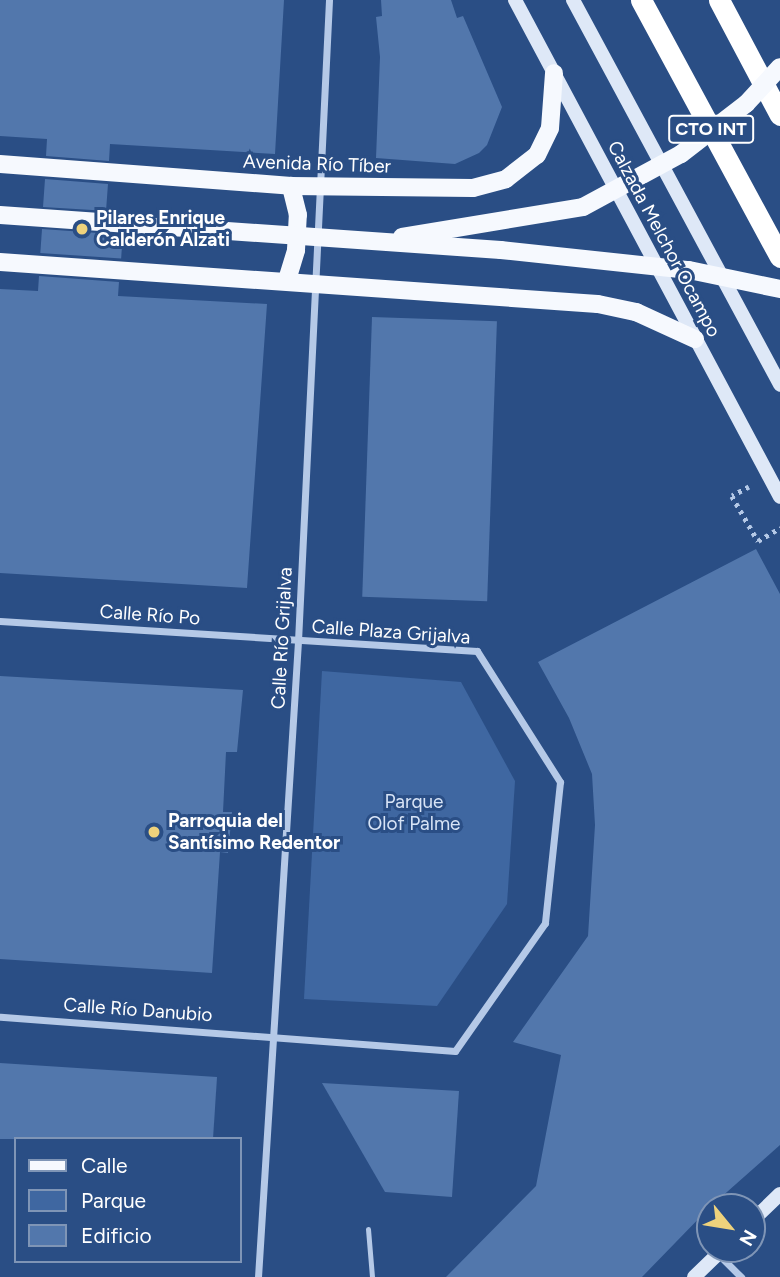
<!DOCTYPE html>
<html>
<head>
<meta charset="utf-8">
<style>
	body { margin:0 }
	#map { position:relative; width:780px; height:1277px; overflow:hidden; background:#2a4e85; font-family:Figtree,sans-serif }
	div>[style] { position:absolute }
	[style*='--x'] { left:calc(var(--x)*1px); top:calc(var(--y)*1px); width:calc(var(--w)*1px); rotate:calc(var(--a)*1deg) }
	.green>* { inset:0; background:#3f67a1 }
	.building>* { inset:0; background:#5277ac; transform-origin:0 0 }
	.path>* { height:4.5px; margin-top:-2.25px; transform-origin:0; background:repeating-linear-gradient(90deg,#b5c9e7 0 3.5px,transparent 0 8.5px) }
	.lane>* { height:5px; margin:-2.5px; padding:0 2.5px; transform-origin:2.5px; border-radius:2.5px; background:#b5c9e7 }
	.street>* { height:7px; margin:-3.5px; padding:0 3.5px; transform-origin:3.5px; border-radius:3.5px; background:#b5c9e7 }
	.secondary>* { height:14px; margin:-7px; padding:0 7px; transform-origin:7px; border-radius:7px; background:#dee8f7 }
	.primary>* { height:18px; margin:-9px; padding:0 9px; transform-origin:9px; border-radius:9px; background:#f6f9fe }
	.highway>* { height:21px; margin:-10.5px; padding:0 10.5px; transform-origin:10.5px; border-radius:10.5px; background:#fff }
	.primary-bridge>* { height:18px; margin:-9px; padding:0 9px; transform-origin:9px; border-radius:9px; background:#f6f9fe }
	.dots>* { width:19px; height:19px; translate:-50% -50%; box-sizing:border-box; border:4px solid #2a4e85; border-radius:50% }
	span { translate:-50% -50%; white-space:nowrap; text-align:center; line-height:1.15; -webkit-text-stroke:6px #2a4e85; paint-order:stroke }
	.shield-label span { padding:2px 5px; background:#2a4e85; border:2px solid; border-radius:5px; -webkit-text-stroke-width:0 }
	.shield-label { font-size:18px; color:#fff; font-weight:700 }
	.street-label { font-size:19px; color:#fff }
	.poi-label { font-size:19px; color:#fff; font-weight:700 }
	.left { translate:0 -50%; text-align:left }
	.park-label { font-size:19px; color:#d8e4f6 }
	.legend { position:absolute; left:14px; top:1137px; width:228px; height:126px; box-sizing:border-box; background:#2a4e85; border:2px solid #7f95b6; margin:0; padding:9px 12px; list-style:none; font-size:21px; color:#fff }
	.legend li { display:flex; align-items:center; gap:14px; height:35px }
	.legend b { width:35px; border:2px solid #7f95b6 }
	.north { position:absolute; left:696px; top:1193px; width:70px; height:70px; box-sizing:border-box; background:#2a4e85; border:2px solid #7f95b6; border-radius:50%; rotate:120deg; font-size:19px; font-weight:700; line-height:28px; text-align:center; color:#fff }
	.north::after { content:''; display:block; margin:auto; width:24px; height:32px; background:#eed27c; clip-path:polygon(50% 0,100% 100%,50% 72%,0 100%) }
</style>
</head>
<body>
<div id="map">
	<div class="green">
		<i style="clip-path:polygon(322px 671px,461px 682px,515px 781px,507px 904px,437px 1006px,304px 999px)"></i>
	</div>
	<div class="building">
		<i style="clip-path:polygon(0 0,284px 0,275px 154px,110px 144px,109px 161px,46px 156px,47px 139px,0 136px)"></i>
		<i style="clip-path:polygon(381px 0,451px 0,457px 18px,463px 16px,502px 107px,487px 145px,479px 153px,455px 164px,376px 158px,380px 57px,376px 17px,382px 16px)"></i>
		<i style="clip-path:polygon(45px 179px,108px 184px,106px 211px,125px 212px,43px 207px)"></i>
		<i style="left:42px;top:229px;width:81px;height:24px;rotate:4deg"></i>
		<i style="clip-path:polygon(39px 276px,119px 282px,118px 296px,267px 304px,247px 588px,0 573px,0 289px,38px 291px)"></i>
		<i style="left:372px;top:317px;width:125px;height:280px;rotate:2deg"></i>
		<i style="clip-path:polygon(756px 549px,780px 594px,780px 1145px,710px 1207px,642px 1277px,446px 1277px,536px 1186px,561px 1055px,513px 1042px,588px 936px,595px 825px,592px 774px,569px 718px,538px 662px)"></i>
		<i style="clip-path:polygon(0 676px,243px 690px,237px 752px,226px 752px,223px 812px,232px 812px,228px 853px,220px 852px,212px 973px,0 959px)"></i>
		<i style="clip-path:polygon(0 1063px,217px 1077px,213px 1139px,0 1139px)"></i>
		<i style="clip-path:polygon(322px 1083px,459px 1091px,452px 1197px,385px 1192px)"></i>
	</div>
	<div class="path">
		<i style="--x:749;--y:487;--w:19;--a:152"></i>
		<i style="--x:732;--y:496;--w:52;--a:60"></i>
		<i style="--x:758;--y:541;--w:26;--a:-31"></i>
	</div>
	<div class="lane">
		<i style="--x:368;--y:1229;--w:48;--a:85.2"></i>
	</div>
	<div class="street">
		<i style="--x:0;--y:621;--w:478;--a:3.6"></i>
		<i style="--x:477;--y:651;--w:155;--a:57.6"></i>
		<i style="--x:560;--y:782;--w:142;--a:96.1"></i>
		<i style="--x:545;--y:923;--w:156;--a:125.1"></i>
		<i style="--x:455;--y:1051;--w:456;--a:-175.7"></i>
		<i style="--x:718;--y:1254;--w:33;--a:45"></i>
		<i style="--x:258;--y:1277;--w:637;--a:-86.4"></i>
		<i style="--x:298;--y:641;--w:642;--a:-87.23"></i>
	</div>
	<div class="secondary">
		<i style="--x:515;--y:0;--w:563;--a:61.93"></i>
		<i style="--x:573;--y:0;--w:437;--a:61.7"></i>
		<i style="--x:752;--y:1221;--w:39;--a:-44"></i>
		<i style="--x:694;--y:1277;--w:40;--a:-44"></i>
	</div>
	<div class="primary">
		<i style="--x:0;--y:164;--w:292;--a:4.3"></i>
		<i style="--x:291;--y:186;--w:182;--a:0.6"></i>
		<i style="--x:473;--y:188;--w:34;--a:-15"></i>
		<i style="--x:506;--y:179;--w:39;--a:-38"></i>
		<i style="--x:537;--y:155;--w:30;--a:-64"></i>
		<i style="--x:550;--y:128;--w:55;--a:-85.8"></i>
		<i style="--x:0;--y:262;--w:599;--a:4.02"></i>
		<i style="--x:598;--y:304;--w:39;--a:12"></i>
		<i style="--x:636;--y:312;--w:65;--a:24.6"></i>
		<i style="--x:287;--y:280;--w:31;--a:-73"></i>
		<i style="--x:296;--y:250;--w:35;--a:-87"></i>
		<i style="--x:298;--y:215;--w:30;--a:-104"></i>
	</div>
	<div class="highway">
		<i style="--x:641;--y:0;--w:292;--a:61.6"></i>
		<i style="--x:719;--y:0;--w:130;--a:62.1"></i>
	</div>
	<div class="primary-bridge">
		<i style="--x:0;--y:215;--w:502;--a:4"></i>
		<i style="--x:501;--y:250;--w:189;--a:6.1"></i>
		<i style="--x:689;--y:270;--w:93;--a:11.8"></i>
		<i style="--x:402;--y:237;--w:183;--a:-9.4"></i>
		<i style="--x:583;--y:207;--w:111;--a:-28.4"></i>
		<i style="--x:681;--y:154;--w:82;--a:-37.6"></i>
		<i style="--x:746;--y:104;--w:50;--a:-47.4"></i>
	</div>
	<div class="dots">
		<i style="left:82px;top:229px;background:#eed27c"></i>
		<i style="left:154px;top:832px;background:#eed27c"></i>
	</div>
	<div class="shield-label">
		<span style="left:711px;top:129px">CTO INT</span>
	</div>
	<div class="street-label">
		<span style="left:317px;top:164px;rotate:2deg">Avenida Río Tíber</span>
		<span style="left:664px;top:239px;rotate:62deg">Calzada Melchor Ocampo</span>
		<span style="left:150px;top:615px;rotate:4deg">Calle Río Po</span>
		<span style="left:391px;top:632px;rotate:4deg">Calle Plaza Grijalva</span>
		<span style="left:282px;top:638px;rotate:-87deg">Calle Río Grijalva</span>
		<span style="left:138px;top:1010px;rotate:4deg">Calle Río Danubio</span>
	</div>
	<div class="poi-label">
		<span class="left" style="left:96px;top:229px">Pilares Enrique<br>Calderón Alzati</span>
		<span class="left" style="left:168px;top:832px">Parroquia del<br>Santísimo Redentor</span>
	</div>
	<div class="park-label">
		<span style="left:414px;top:813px">Parque<br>Olof Palme</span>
	</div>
	<ul class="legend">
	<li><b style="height:9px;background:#f6f9fe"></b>Calle</li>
	<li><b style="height:19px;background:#3f67a1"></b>Parque</li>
	<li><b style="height:19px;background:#5277ac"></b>Edificio</li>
	</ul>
	<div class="north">N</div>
</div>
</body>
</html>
